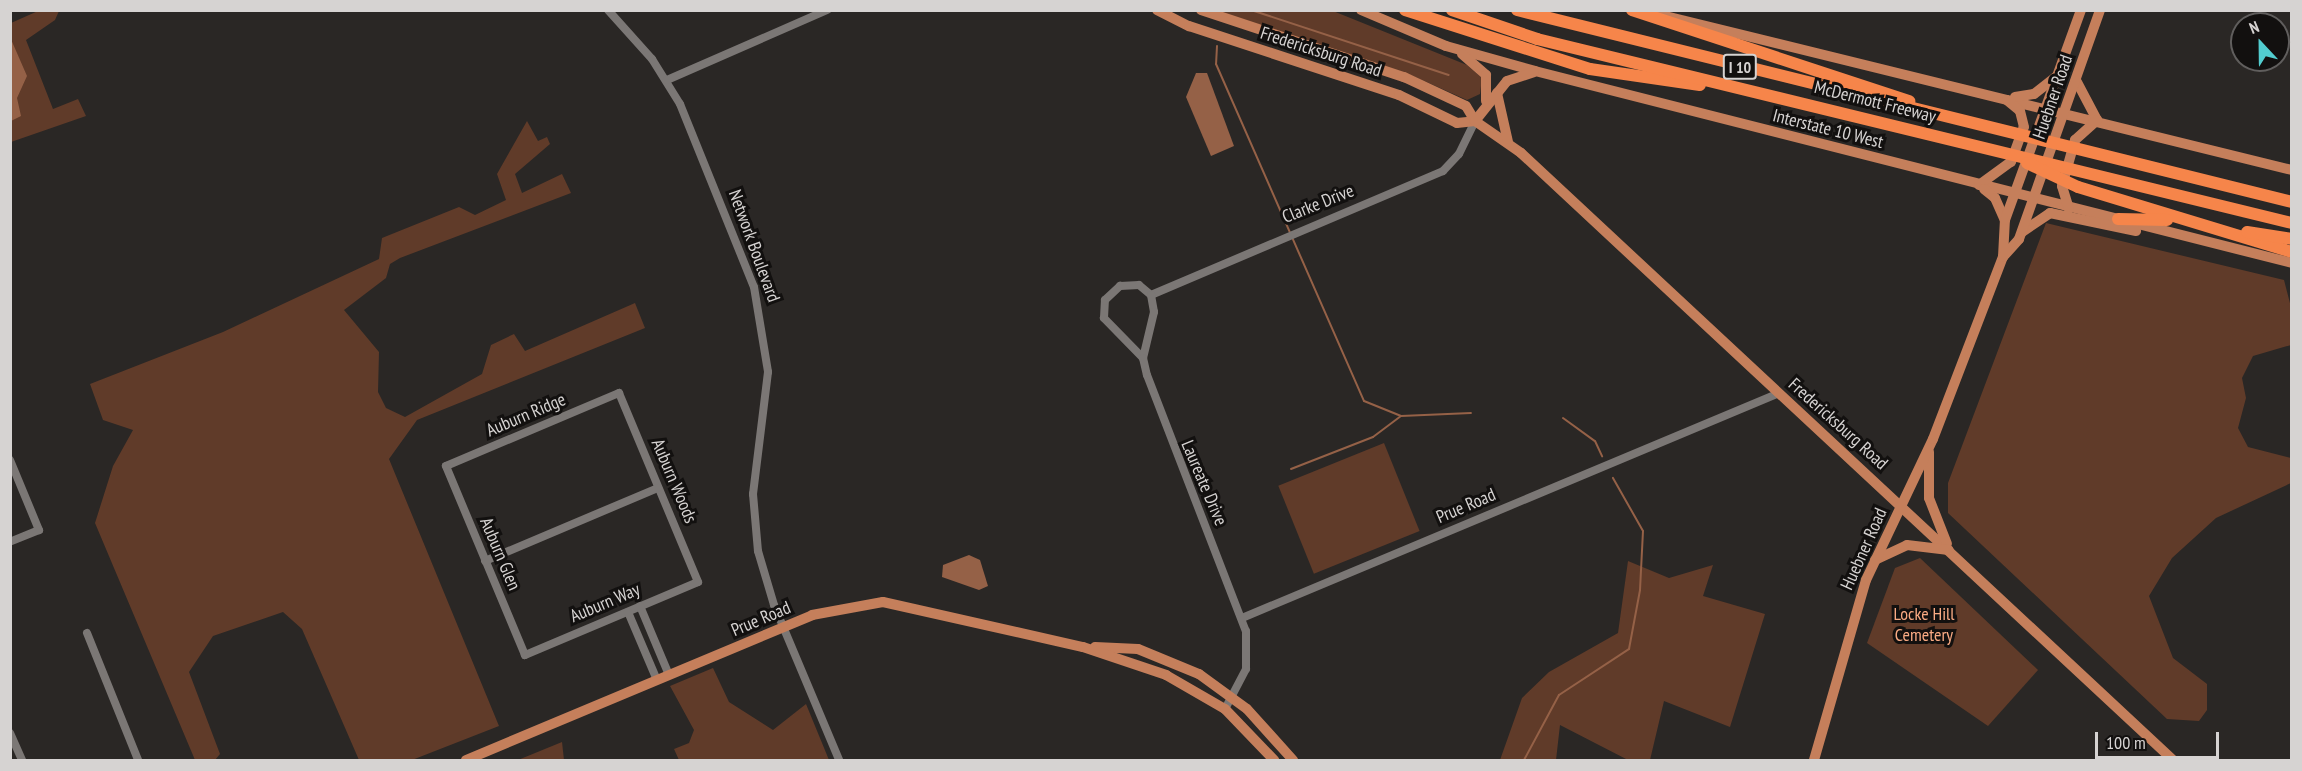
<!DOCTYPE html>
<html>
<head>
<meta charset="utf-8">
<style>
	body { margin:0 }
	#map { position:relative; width:2302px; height:771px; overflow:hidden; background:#2a2725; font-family:"PT Sans Narrow",sans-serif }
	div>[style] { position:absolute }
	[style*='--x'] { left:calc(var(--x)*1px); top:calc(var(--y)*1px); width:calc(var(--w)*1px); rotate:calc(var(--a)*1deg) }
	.green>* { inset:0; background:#603b29; transform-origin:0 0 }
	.water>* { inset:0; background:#956147 }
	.stream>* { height:2px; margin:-1px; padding:0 1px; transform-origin:1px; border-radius:1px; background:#956147 }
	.minor>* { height:8px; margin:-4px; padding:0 4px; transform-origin:4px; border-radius:4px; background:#7b7775 }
	.major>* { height:10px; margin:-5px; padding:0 5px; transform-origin:5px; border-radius:5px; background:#c57f5b }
	.highway>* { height:12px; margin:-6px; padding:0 6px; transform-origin:6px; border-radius:6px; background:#f6854a }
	span { translate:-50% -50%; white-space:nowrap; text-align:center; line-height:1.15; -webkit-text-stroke:6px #12100f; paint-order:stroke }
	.shield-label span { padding:2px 4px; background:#12100f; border:2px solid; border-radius:4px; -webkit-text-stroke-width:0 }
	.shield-label { font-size:16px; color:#d6d3d2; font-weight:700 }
	.street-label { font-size:18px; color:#d6d3d2 }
	.park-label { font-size:18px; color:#f9aa83 }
	.frame { position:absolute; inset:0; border:12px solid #d6d3d2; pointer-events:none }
	.north { position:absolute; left:2230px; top:12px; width:60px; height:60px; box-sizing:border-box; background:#12100f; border:2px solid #605e5d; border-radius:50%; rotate:338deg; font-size:16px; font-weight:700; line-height:24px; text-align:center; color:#d6d3d2 }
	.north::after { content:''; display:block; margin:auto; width:21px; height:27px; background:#52cdcf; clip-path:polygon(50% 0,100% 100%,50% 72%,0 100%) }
	.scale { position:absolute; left:2095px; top:732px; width:124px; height:27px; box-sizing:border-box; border:3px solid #d6d3d2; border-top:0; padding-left:8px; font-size:18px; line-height:21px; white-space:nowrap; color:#d6d3d2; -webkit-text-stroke:4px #12100f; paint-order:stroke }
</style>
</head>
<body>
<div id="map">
	<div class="green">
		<i style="clip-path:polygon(38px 11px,59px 11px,55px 20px,26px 40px,53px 109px,78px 99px,86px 116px,11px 142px,11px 23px)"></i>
		<i style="clip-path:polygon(1208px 11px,1333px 11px,1467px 65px,1482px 78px,1480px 94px,1467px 100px,1413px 76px)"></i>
		<i style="clip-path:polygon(527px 121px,538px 141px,547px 137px,550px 144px,515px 174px,522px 193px,562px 174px,571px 193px,400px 258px,390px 264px,386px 278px,344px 310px,379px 352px,378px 392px,386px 408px,405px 417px,482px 374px,491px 345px,514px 334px,525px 351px,635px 303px,645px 328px,417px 420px,389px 459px,499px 726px,412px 760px,359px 760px,302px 629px,283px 612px,213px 636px,189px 672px,220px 754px,215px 760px,195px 760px,95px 523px,113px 466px,133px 430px,103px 420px,90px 384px,223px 332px,379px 259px,382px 238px,459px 207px,475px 215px,506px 200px,497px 174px)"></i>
		<i style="clip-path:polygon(2046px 223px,2284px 280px,2291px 307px,2291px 345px,2253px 356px,2242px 378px,2246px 398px,2238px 428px,2248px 447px,2291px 458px,2291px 483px,2216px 518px,2172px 558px,2149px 596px,2173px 658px,2207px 684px,2207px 710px,2199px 721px,2167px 719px,1948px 513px,1948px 483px)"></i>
		<i style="left:1384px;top:443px;width:95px;height:114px;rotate:68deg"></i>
		<i style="clip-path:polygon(1920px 558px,2038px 670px,1988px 726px,1867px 643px,1895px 568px)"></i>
		<i style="clip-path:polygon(1628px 561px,1669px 578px,1713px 565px,1703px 596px,1765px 614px,1730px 727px,1664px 701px,1650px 760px,1628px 760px,1560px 725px,1556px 760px,1500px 760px,1522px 698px,1549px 672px,1618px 633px)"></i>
		<i style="clip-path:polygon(713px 668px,729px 702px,773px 730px,806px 704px,829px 760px,679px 760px,674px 749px,689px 743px,694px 730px,670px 686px)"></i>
		<i style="clip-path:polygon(562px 742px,564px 760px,518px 760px)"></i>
	</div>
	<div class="water">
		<i style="clip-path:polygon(10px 37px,27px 76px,17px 98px,21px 116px,11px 121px)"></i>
		<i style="clip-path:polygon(1196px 73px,1207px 73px,1234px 146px,1211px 156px,1186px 97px)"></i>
		<i style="clip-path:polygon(969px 555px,980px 560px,988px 586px,979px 590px,942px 577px,943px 565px)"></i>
	</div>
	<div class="stream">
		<i style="--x:1251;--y:10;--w:208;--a:18.2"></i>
		<i style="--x:1217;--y:46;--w:18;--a:93"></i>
		<i style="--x:1216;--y:64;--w:368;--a:66.3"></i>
		<i style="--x:1364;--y:401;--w:40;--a:22"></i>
		<i style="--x:1401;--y:416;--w:70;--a:-2.5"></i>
		<i style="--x:1563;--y:418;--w:39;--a:36"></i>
		<i style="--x:1595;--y:441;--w:17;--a:65"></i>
		<i style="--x:1291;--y:469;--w:88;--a:-21.3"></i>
		<i style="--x:1373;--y:437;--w:35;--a:-37"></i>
		<i style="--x:1524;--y:760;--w:74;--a:-61.7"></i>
		<i style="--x:1559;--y:695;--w:84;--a:-33.3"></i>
		<i style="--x:1629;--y:649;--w:60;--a:-79.4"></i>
		<i style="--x:1640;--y:590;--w:59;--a:-87.1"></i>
		<i style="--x:1643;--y:531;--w:61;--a:-119.5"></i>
	</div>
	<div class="minor">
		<i style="--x:608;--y:10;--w:66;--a:48.1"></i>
		<i style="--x:652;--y:59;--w:53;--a:58.1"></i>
		<i style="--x:680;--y:104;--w:197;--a:68"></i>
		<i style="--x:754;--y:287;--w:86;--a:80.6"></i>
		<i style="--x:768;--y:372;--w:123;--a:97"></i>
		<i style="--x:753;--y:494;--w:57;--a:85"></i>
		<i style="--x:758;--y:551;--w:56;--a:73.5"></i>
		<i style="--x:774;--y:605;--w:168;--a:67.2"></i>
		<i style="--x:667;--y:80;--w:175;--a:-23.6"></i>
		<i style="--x:1151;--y:295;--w:317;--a:-23"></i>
		<i style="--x:1443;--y:171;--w:23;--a:-47"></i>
		<i style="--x:1459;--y:154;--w:37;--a:-64"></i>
		<i style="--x:1143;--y:358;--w:56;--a:-134.3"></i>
		<i style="--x:1104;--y:318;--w:18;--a:-87"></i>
		<i style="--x:1105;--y:300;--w:21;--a:-43"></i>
		<i style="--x:1120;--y:286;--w:19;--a:-3"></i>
		<i style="--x:1139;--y:285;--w:16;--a:40"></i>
		<i style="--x:1151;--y:295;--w:17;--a:80"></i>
		<i style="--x:1154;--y:312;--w:47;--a:103.4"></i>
		<i style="--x:1143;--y:358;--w:17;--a:77"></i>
		<i style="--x:1147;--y:375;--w:274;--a:68.9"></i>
		<i style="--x:1246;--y:631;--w:38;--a:90"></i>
		<i style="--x:1246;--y:669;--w:45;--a:117.7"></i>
		<i style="--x:619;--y:393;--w:205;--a:67.3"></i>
		<i style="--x:698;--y:582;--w:188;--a:157.1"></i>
		<i style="--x:525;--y:655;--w:205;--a:-112.7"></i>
		<i style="--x:446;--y:466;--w:188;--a:-22.9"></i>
		<i style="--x:10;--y:460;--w:76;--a:67.5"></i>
		<i style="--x:39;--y:530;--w:31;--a:158"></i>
		<i style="--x:485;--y:561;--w:188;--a:-22.9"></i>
		<i style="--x:640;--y:606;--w:75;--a:67.2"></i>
		<i style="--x:628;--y:612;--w:74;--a:66.9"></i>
		<i style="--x:1242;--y:618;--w:582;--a:-22.73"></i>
		<i style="--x:87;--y:633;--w:137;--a:68.1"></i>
		<i style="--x:10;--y:733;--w:30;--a:66"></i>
	</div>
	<div class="major">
		<i style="--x:1157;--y:10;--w:36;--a:27"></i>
		<i style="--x:1189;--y:26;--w:221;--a:18.2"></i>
		<i style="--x:1399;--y:95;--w:64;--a:25.8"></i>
		<i style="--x:1457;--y:123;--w:18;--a:-6"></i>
		<i style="--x:1201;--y:10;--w:214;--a:18.3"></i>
		<i style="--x:1404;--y:77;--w:68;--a:25.1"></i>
		<i style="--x:1466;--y:106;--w:17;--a:59"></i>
		<i style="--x:1475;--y:121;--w:56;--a:34.8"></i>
		<i style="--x:1521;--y:153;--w:891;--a:42.95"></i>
		<i style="--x:1361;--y:10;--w:92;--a:23"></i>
		<i style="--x:1446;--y:46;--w:92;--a:15.7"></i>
		<i style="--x:1535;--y:71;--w:781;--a:14.23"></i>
		<i style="--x:1645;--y:11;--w:666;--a:13.81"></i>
		<i style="--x:1462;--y:54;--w:32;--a:41"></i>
		<i style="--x:1486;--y:75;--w:26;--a:90"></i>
		<i style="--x:2077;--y:82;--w:43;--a:62.2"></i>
		<i style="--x:1497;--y:93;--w:50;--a:77.3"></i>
		<i style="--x:2015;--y:97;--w:19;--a:-9"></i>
		<i style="--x:2034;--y:94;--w:28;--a:-38"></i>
		<i style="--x:1475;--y:121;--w:51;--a:-51.3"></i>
		<i style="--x:1507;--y:81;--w:28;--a:-18"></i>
		<i style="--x:1979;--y:185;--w:39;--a:-36"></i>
		<i style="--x:2011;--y:162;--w:37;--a:-70"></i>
		<i style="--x:2024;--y:127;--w:16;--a:-104"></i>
		<i style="--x:2020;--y:111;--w:17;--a:-140"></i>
		<i style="--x:1984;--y:189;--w:14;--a:39"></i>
		<i style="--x:1995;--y:198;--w:24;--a:66"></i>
		<i style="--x:2069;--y:209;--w:24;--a:-107"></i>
		<i style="--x:2062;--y:186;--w:48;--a:-74.2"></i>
		<i style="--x:2075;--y:140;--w:30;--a:-42"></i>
		<i style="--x:2022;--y:232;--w:34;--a:-34"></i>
		<i style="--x:2050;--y:213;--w:88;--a:11.8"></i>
		<i style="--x:2003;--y:257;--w:37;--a:-87"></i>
		<i style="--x:2005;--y:220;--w:223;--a:-70.1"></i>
		<i style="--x:1929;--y:452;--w:46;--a:90"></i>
		<i style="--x:1929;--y:498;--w:49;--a:68.6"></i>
		<i style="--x:1875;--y:560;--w:35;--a:-25"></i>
		<i style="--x:1907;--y:545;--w:42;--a:6.8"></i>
		<i style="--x:1095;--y:647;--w:43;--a:2.7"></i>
		<i style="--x:1138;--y:649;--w:66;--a:22.3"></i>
		<i style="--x:1199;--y:674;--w:59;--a:36.1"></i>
		<i style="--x:1247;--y:709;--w:69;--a:48"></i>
		<i style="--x:466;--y:760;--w:375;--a:-22.7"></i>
		<i style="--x:812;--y:615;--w:72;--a:-10.4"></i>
		<i style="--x:883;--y:602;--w:205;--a:12.7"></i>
		<i style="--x:1083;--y:647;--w:88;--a:18.6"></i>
		<i style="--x:1166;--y:675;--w:68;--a:30"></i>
		<i style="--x:1225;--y:709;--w:71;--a:46.1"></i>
		<i style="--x:1814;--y:760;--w:187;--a:-73.9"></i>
		<i style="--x:1866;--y:580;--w:156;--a:-64.6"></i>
		<i style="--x:1933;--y:439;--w:195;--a:-69"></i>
		<i style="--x:2003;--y:257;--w:24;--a:-48"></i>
		<i style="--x:2019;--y:239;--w:243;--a:-70.5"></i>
	</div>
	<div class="highway">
		<i style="--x:1405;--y:10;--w:194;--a:17.7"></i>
		<i style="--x:1590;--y:69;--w:111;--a:8.3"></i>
		<i style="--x:1452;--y:10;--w:90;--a:18.8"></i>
		<i style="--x:1537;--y:39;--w:777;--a:13.7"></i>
		<i style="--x:1517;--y:10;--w:798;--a:13.91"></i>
		<i style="--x:1632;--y:10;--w:292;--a:18.2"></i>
		<i style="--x:2027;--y:163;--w:56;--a:25.2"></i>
		<i style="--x:2078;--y:187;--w:224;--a:16.9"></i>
		<i style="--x:2118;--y:219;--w:49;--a:1.2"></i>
		<i style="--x:2247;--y:232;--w:46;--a:8.8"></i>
	</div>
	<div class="shield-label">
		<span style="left:1740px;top:67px">I 10</span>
	</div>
	<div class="street-label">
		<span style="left:1321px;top:52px;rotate:18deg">Fredericksburg Road</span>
		<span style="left:2053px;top:97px;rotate:-71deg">Huebner Road</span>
		<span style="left:1875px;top:102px;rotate:14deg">McDermott Freeway</span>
		<span style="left:1828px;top:129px;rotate:14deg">Interstate 10 West</span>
		<span style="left:1318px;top:204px;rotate:-22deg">Clarke Drive</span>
		<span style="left:754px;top:246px;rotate:70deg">Network Boulevard</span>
		<span style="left:526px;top:415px;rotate:-23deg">Auburn Ridge</span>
		<span style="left:1838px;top:424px;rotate:42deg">Fredericksburg Road</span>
		<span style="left:674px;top:481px;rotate:67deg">Auburn Woods</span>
		<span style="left:1204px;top:483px;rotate:67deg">Laureate Drive</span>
		<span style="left:1466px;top:506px;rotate:-23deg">Prue Road</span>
		<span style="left:1864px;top:549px;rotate:-66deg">Huebner Road</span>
		<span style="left:500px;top:554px;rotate:67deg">Auburn Glen</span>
		<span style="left:605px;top:603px;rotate:-23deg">Auburn Way</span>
		<span style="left:761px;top:619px;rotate:-23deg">Prue Road</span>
	</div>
	<div class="park-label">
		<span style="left:1924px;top:625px">Locke Hill<br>Cemetery</span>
	</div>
	<div class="frame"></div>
	<div class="north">N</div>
	<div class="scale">100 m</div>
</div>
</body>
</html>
